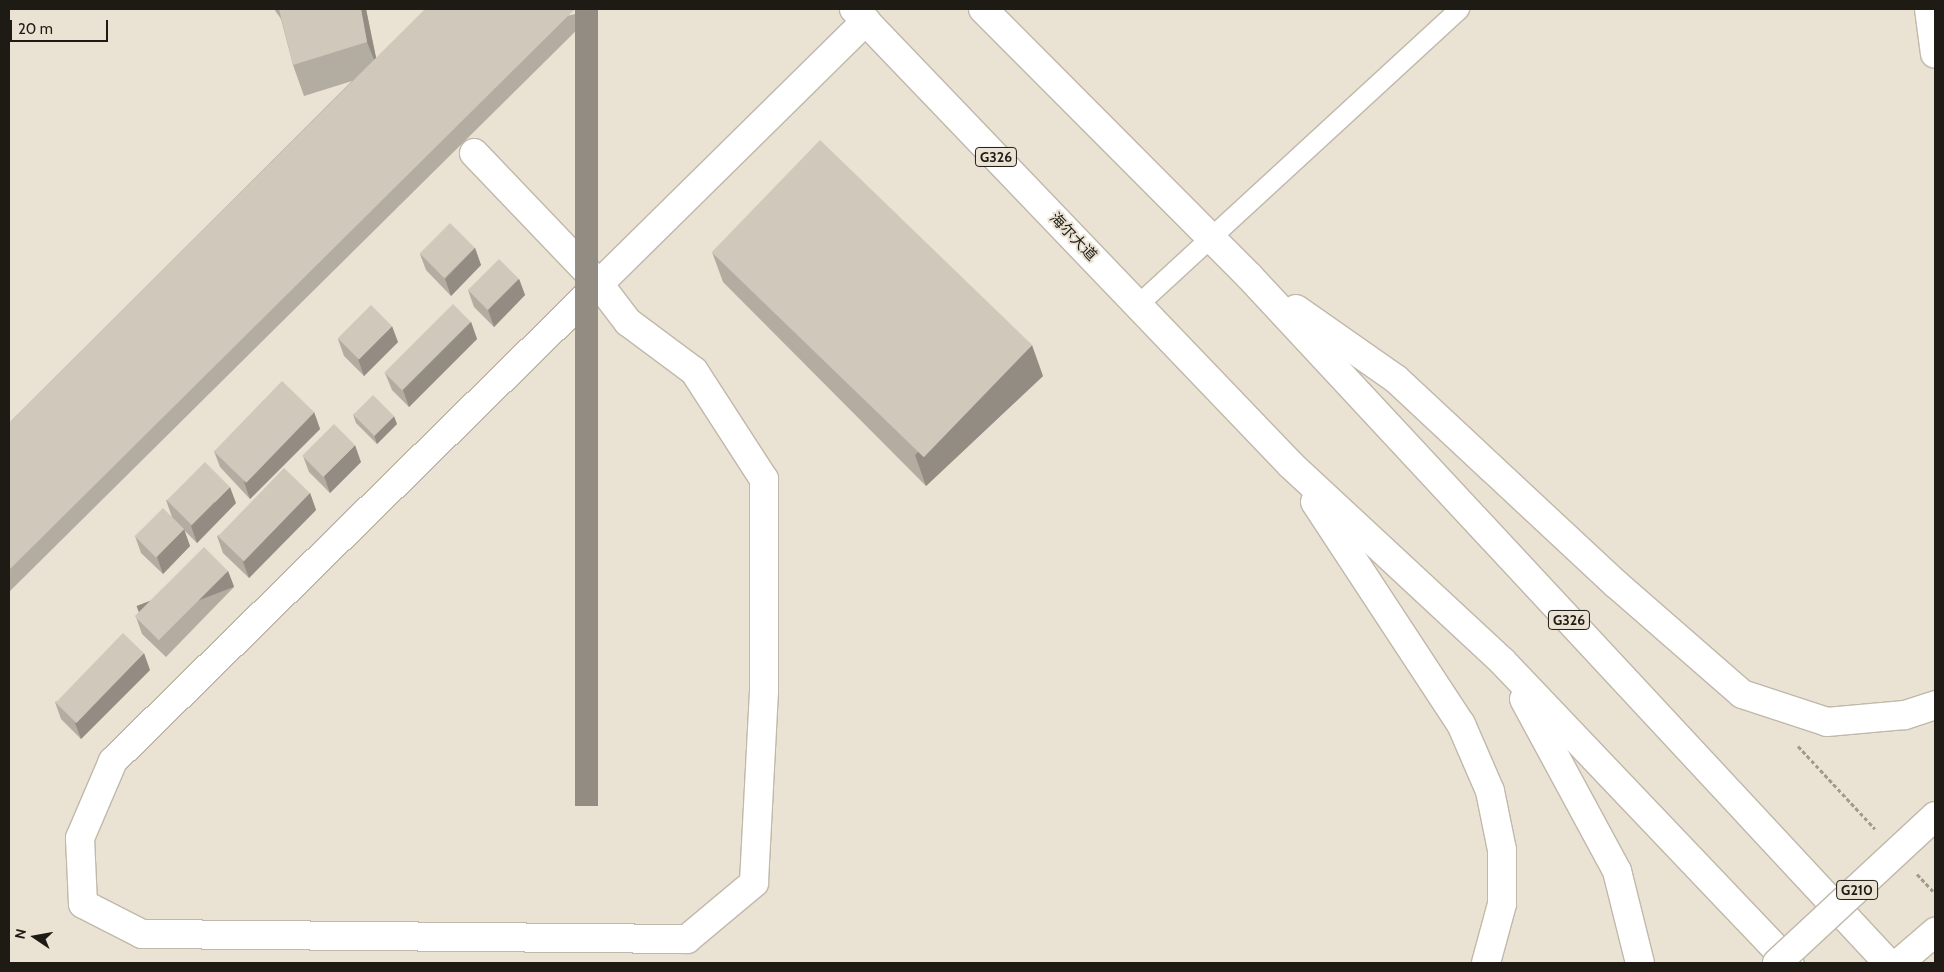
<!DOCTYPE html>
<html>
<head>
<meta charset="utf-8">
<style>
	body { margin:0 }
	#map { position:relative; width:1944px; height:972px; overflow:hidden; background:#eae2d3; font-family:Cabin,"Noto Sans SC",sans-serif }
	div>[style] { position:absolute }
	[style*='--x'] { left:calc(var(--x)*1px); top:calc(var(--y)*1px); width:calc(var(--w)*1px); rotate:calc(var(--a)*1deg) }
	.path>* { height:3px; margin-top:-1.5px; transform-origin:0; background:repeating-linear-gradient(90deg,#a19a8f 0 4px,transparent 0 6.5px) }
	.roads { filter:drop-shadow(1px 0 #c0b8aa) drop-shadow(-1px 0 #c0b8aa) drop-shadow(0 1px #c0b8aa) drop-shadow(0 -1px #c0b8aa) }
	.service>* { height:19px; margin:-9.5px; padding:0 9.5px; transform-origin:9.5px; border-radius:9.5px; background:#fff }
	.minor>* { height:28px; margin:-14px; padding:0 14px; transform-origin:14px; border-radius:14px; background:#fff }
	.trunk>* { height:28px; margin:-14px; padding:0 14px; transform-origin:14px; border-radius:14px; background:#fff }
	.bridges { filter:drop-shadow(1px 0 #c0b8aa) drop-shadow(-1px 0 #c0b8aa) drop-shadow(0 1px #c0b8aa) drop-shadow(0 -1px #c0b8aa) }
	.trunk-bridge>* { height:28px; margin:-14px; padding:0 14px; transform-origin:14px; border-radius:14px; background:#fff }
	.wall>* { inset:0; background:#b3aca0 }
	.shaded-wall>* { inset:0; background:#928c82; transform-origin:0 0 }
	.building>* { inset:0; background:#d0c8ba; transform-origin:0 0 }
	span { translate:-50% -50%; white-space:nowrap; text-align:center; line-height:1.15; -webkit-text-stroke:4px #eae2d3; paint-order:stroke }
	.shield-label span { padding:1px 4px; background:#eae2d3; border:1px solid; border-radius:4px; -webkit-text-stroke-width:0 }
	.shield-label { font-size:14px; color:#1e1b15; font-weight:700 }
	.street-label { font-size:15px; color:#1e1b15 }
	.frame { position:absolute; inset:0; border:10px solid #1e1b15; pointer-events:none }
	.north { position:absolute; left:10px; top:912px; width:50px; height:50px; -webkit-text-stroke:4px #eae2d3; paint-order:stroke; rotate:282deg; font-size:14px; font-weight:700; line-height:20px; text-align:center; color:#1e1b15 }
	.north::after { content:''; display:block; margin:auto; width:18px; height:22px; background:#1e1b15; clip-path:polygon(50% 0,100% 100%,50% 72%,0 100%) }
	.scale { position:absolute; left:10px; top:20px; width:98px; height:22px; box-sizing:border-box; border:2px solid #1e1b15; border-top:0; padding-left:6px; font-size:15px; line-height:18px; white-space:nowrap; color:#1e1b15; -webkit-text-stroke:4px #eae2d3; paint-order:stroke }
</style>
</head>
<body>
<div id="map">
	<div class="path">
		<i style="--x:1798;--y:746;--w:113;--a:47.1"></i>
		<i style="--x:1917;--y:874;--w:26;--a:47"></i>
	</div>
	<div class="roads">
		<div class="service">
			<i style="--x:1138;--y:304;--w:436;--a:-42.6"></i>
		</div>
		<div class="minor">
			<i style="--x:474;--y:153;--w:181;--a:46.3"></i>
			<i style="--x:599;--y:284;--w:48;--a:52.7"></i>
			<i style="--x:628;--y:322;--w:82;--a:36.6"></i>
			<i style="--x:694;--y:371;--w:129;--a:57.1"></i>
			<i style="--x:764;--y:479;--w:212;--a:90"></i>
			<i style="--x:764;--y:691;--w:192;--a:93"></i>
			<i style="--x:754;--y:883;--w:87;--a:140.1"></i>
			<i style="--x:687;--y:939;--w:545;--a:-179.47"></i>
			<i style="--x:142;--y:934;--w:66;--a:-153"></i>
			<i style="--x:83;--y:904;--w:66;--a:-92.6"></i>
			<i style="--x:80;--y:838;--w:84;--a:-66.8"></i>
			<i style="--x:113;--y:761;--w:681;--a:-44.46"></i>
			<i style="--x:599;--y:284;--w:375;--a:-44.6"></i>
		</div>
		<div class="trunk">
			<i style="--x:854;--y:9;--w:632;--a:46.22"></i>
			<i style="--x:1291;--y:465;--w:288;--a:42.9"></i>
			<i style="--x:1502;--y:661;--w:417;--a:46.4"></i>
			<i style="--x:983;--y:9;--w:377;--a:45.1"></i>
			<i style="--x:1249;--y:276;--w:938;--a:47.07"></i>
			<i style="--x:1929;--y:9;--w:45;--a:82.4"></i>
			<i style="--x:1296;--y:309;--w:122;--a:35"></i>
			<i style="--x:1396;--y:379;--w:301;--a:43"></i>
			<i style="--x:1616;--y:584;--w:167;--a:41.1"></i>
			<i style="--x:1742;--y:694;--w:89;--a:18.2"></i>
			<i style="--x:1827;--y:722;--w:78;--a:-5.1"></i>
			<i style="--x:1905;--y:715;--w:32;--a:-18"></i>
			<i style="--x:1315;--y:502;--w:266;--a:56.7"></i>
			<i style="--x:1461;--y:724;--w:73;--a:66.6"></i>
			<i style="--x:1490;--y:791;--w:60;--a:78.5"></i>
			<i style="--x:1502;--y:850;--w:54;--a:90"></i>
			<i style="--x:1502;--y:904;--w:61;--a:105.2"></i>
			<i style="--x:1524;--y:699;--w:196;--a:61.6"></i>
			<i style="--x:1617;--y:871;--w:95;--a:76"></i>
			<i style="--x:1899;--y:963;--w:48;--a:-40.7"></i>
		</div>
	</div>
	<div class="bridges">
		<div class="trunk-bridge">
			<i style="--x:1777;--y:963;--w:216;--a:-42.9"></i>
		</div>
	</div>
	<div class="wall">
		<i style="clip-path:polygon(274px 9px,366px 9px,376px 58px,598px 9px,9px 592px,9px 423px,352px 81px,304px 96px,293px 65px,281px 19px)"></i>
		<i style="clip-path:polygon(475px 248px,481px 265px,451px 296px,426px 270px,420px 254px)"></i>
		<i style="clip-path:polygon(712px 252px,1043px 376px,926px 486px,723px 282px)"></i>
		<i style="clip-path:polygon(519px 279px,525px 295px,494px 327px,474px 307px,468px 290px)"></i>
		<i style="clip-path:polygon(471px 322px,477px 339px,409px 407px,392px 390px,385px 373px)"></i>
		<i style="clip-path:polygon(338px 339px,398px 342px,364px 376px,344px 356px)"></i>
		<i style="clip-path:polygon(314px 412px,320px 429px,250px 499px,220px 467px,214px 451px)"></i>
		<i style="clip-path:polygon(353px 414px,397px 424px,377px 444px,356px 423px)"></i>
		<i style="clip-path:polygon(303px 456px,361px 462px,330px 493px,309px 472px)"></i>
		<i style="clip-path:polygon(310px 493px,316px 510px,249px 578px,223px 553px,217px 536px)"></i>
		<i style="clip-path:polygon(166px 500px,236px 503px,197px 543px,184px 530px,190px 546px,163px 574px,141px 553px,135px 536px,172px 517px)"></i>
		<i style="clip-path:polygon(228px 571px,234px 587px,166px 657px,142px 634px,136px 617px)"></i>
		<i style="clip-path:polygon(150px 670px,81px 739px,61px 719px,55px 702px)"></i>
	</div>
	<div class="shaded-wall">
		<i style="clip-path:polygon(361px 9px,366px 9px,379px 72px,367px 42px)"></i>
		<i style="left:575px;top:9px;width:23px;height:797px"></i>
		<i style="clip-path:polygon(475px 248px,481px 265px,451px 296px,445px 279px)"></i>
		<i style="clip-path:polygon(519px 279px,525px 295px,494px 327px,488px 310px)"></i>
		<i style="clip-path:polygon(471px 322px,477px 339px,409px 407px,403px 390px)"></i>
		<i style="clip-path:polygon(392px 326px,398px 342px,364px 376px,358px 359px)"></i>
		<i style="clip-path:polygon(1032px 345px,1043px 376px,926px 486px,915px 455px)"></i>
		<i style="clip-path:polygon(314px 412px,320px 429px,250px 499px,244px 482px)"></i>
		<i style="clip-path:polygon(394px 416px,397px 424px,377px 444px,374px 435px)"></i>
		<i style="clip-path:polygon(355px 445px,361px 462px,330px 493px,324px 476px)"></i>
		<i style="clip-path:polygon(230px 487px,236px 503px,197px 543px,191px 526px)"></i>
		<i style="clip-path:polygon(310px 493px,316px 510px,249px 578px,243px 562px)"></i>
		<i style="clip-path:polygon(184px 529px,190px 546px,163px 574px,157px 557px)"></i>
		<i style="left:228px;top:571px;width:17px;height:98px;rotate:69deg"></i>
		<i style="clip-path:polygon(144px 653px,150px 670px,81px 739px,75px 723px)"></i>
	</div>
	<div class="building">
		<i style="clip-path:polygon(279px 9px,361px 9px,367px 42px,293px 65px)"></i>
		<i style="clip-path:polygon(425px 9px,575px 9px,9px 570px,9px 423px)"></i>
		<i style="left:820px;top:140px;width:295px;height:156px;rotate:44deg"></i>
		<i style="left:450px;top:223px;width:35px;height:43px;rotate:45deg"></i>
		<i style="left:499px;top:259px;width:28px;height:44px;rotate:45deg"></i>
		<i style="left:453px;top:304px;width:25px;height:97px;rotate:45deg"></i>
		<i style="left:371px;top:305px;width:30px;height:47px;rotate:45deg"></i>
		<i style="left:282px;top:381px;width:45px;height:98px;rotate:44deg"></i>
		<i style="left:373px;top:395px;width:30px;height:28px;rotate:45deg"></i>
		<i style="left:334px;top:424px;width:30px;height:45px;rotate:45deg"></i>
		<i style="left:205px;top:462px;width:35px;height:54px;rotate:45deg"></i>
		<i style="left:284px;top:468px;width:36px;height:95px;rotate:44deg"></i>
		<i style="left:163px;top:508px;width:30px;height:40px;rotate:45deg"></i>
		<i style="left:204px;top:547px;width:34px;height:98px;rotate:45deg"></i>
		<i style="left:123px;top:633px;width:29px;height:97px;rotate:44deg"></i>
	</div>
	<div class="shield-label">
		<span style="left:996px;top:157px">G326</span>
		<span style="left:1569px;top:620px">G326</span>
		<span style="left:1857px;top:890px">G210</span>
	</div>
	<div class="street-label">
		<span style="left:1073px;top:237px;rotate:46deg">海尔大道</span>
	</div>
	<div class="frame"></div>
	<div class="north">N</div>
	<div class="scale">20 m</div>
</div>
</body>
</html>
